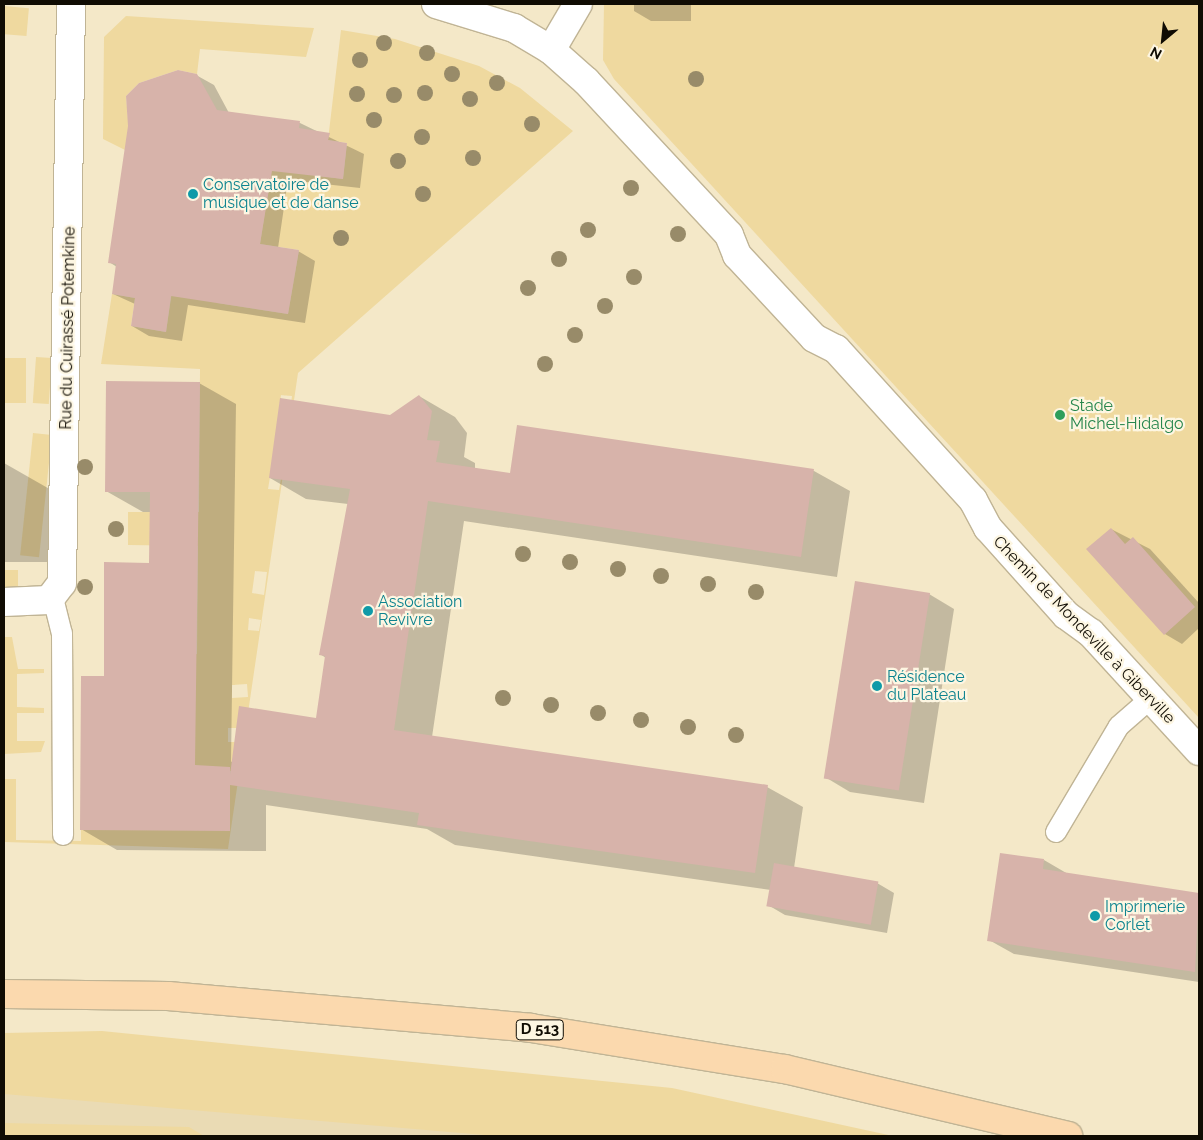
<!DOCTYPE html>
<html>
<head>
<meta charset="utf-8">
<style>
	body { margin:0 }
	#map { position:relative; width:1203px; height:1140px; overflow:hidden; background:#f4e8c8; font-family:Raleway,sans-serif }
	div>[style] { position:absolute }
	[style*='--x'] { left:calc(var(--x)*1px); top:calc(var(--y)*1px); width:calc(var(--w)*1px); rotate:calc(var(--a)*1deg) }
	.built>* { inset:0; background:#eadbb4 }
	.green>* { inset:0; background:#efd99f; transform-origin:0 0 }
	.shadow>* { inset:0; background:#0003 }
	.building>* { inset:0; background:#d7b3aa; transform-origin:0 0 }
	.roads { filter:drop-shadow(1px 0 #c0b495) drop-shadow(-1px 0 #c0b495) drop-shadow(0 1px #c0b495) drop-shadow(0 -1px #c0b495) }
	.lane>* { height:20px; margin:-10px; padding:0 10px; transform-origin:10px; border-radius:10px; background:#fff }
	.street>* { height:28px; margin:-14px; padding:0 14px; transform-origin:14px; border-radius:14px; background:#fff }
	.secondary>* { height:28px; margin:-14px; padding:0 14px; transform-origin:14px; border-radius:14px; background:#fff }
	.primary>* { height:28px; margin:-14px; padding:0 14px; transform-origin:14px; border-radius:14px; background:#fbd9ae }
	.trees>* { width:16px; height:16px; margin:-8px; border-radius:50%; background:#988b69 }
	.dots>* { width:14px; height:14px; translate:-50% -50%; box-sizing:border-box; border:2px solid #fdf6e2; border-radius:50% }
	span { translate:-50% -50%; white-space:nowrap; text-align:center; line-height:1.15; -webkit-text-stroke:4.5px #fdf6e2; paint-order:stroke }
	.shield-label span { padding:1px 4px; background:#fdf6e2; border:1px solid; border-radius:4px; -webkit-text-stroke-width:0 }
	.shield-label { font-size:15px; color:#100c03; font-weight:700 }
	.culture-label { font-size:16px; color:#0d838f }
	.left { translate:0 -50%; text-align:left }
	.street-label { font-size:16px; color:#100c03 }
	.leisure-label { font-size:16px; color:#27864d }
	.frame { position:absolute; inset:0; border:5px solid #100c03; pointer-events:none }
	.north { position:absolute; left:1138px; top:15px; width:50px; height:50px; -webkit-text-stroke:4px #fdf6e2; paint-order:stroke; rotate:208deg; font-size:14px; font-weight:700; line-height:20px; text-align:center; color:#100c03 }
	.north::after { content:''; display:block; margin:auto; width:18px; height:22px; background:#100c03; clip-path:polygon(50% 0,100% 100%,50% 72%,0 100%) }
</style>
</head>
<body>
<div id="map">
	<div class="built">
		<i style="clip-path:polygon(4px 1043px,841px 1136px,4px 1136px)"></i>
	</div>
	<div class="green">
		<i style="clip-path:polygon(604px 4px,1199px 4px,1199px 718px,614px 79px,603px 60px)"></i>
		<i style="left:4px;top:6px;width:25px;height:28px;rotate:5deg"></i>
		<i style="clip-path:polygon(126px 16px,297px 27px,314px 28px,306px 57px,200px 49px,197px 74px,178px 70px,139px 83px,126px 96px,131px 153px,103px 139px,104px 37px)"></i>
		<i style="clip-path:polygon(evenodd,341px 30px,395px 39px,479px 66px,520px 88px,573px 131px,298px 373px,228px 849px,4px 842px,4px 779px,16px 779px,16px 840px,81px 841px,81px 830px,176px 654px,197px 654px,198px 546px,128px 545px,128px 512px,199px 512px,200px 369px,101px 364px,112px 294px,135px 298px,131px 326px,166px 332px,179px 244px,225px 250px,218px 303px,288px 314px,299px 250px,260px 244px,270px 180px,223px 163px,343px 179px,347px 143px,328px 140px,341px 30px,281px 395px,292px 396px,289px 418px,278px 417px,281px 395px,341px 30px,283px 468px,279px 490px,268px 489px,270px 477px,283px 468px,341px 30px,255px 571px,267px 572px,264px 595px,252px 593px,255px 571px,341px 30px,249px 618px,261px 620px,259px 631px,248px 630px,249px 618px,341px 30px,247px 684px,248px 697px,232px 698px,232px 685px,247px 684px,341px 30px,228px 728px,243px 728px,242px 742px,228px 742px,228px 728px,341px 30px,221px 771px,236px 771px,221px 785px,221px 771px)"></i>
		<i style="left:36px;top:357px;width:16px;height:46px;rotate:4deg"></i>
		<i style="left:4px;top:358px;width:22px;height:45px"></i>
		<i style="left:33px;top:433px;width:19px;height:123px;rotate:6deg"></i>
		<i style="left:4px;top:570px;width:14px;height:18px"></i>
		<i style="clip-path:polygon(4px 637px,12px 637px,18px 669px,44px 669px,44px 673px,17px 674px,17px 707px,44px 708px,44px 713px,17px 713px,17px 741px,45px 741px,41px 752px,4px 754px)"></i>
		<i style="clip-path:polygon(102px 1031px,672px 1088px,893px 1136px,496px 1136px,4px 1094px,4px 1033px)"></i>
		<i style="clip-path:polygon(4px 1123px,189px 1127px,204px 1136px,4px 1136px)"></i>
	</div>
	<div class="shadow">
		<i style="clip-path:polygon(634px 4px,691px 4px,691px 21px,651px 21px,634px 11px)"></i>
		<i style="clip-path:polygon(196px 75px,214px 85px,229px 113px,300px 123px,364px 154px,360px 188px,288px 180px,278px 248px,298px 251px,315px 261px,305px 323px,188px 305px,182px 341px,149px 336px,132px 326px,135px 304px,113px 294px,117px 267px,109px 262px)"></i>
		<i style="clip-path:polygon(199px 383px,236px 404px,231px 762px,317px 719px,326px 658px,320px 654px,348px 504px,306px 499px,270px 478px,390px 417px,419px 396px,455px 417px,467px 433px,464px 457px,475px 463px,475px 469px,511px 474px,518px 426px,814px 471px,850px 491px,837px 577px,464px 521px,432px 737px,767px 787px,803px 807px,794px 868px,877px 883px,894px 893px,887px 933px,785px 915px,768px 905px,771px 890px,455px 845px,427px 829px,266px 805px,266px 851px,117px 850px,81px 829px,105px 677px,150px 564px,151px 512px,143px 512px,106px 491px)"></i>
		<i style="clip-path:polygon(4px 463px,67px 499px,66px 562px,4px 562px)"></i>
		<i style="clip-path:polygon(1111px 529px,1150px 549px,1199px 603px,1199px 628px,1182px 644px,1165px 634px)"></i>
		<i style="clip-path:polygon(929px 594px,954px 609px,924px 803px,850px 792px,825px 777px)"></i>
		<i style="clip-path:polygon(1044px 860px,1068px 874px,1199px 894px,1199px 982px,1014px 954px,989px 940px)"></i>
	</div>
	<div class="building">
		<i style="clip-path:polygon(178px 70px,197px 74px,217px 110px,300px 121px,299px 128px,330px 133px,328px 140px,347px 143px,343px 179px,272px 171px,260px 244px,299px 250px,288px 314px,171px 296px,166px 332px,131px 326px,135px 298px,112px 294px,116px 264px,108px 263px,128px 126px,126px 96px,139px 83px)"></i>
		<i style="clip-path:polygon(106px 381px,200px 382px,195px 765px,230px 767px,230px 775px,239px 706px,316px 718px,325px 656px,319px 655px,350px 489px,269px 478px,280px 398px,390px 415px,419px 395px,432px 411px,427px 440px,440px 441px,436px 462px,510px 473px,517px 425px,814px 469px,801px 557px,428px 501px,394px 730px,768px 785px,755px 873px,417px 825px,419px 813px,230px 785px,230px 831px,80px 830px,81px 676px,104px 676px,104px 562px,149px 563px,150px 492px,105px 492px)"></i>
		<i style="clip-path:polygon(1111px 528px,1125px 544px,1133px 537px,1195px 607px,1164px 635px,1086px 549px)"></i>
		<i style="left:855px;top:581px;width:76px;height:200px;rotate:9deg"></i>
		<i style="clip-path:polygon(1000px 853px,1044px 859px,1043px 869px,1199px 893px,1195px 972px,987px 941px)"></i>
		<i style="left:774px;top:863px;width:106px;height:44px;rotate:10deg"></i>
	</div>
	<div class="roads">
		<div class="lane">
			<i style="--x:53;--y:598;--w:36;--a:76"></i>
			<i style="--x:62;--y:633;--w:202;--a:89.7"></i>
			<i style="--x:1056;--y:832;--w:123;--a:-59.3"></i>
			<i style="--x:1119;--y:726;--w:43;--a:-41.2"></i>
		</div>
		<div class="street">
			<i style="--x:4;--y:602;--w:45;--a:-2.5"></i>
			<i style="--x:49;--y:600;--w:21;--a:-53"></i>
			<i style="--x:62;--y:583;--w:579;--a:-89.11"></i>
		</div>
		<div class="secondary">
			<i style="--x:436;--y:4;--w:82;--a:17.1"></i>
			<i style="--x:514;--y:28;--w:43;--a:30.7"></i>
			<i style="--x:551;--y:50;--w:47;--a:41.5"></i>
			<i style="--x:586;--y:81;--w:210;--a:47.1"></i>
			<i style="--x:729;--y:235;--w:22;--a:68"></i>
			<i style="--x:737;--y:255;--w:113;--a:47.1"></i>
			<i style="--x:814;--y:338;--w:25;--a:27"></i>
			<i style="--x:836;--y:349;--w:204;--a:47.8"></i>
			<i style="--x:973;--y:500;--w:32;--a:62"></i>
			<i style="--x:988;--y:528;--w:117;--a:48.1"></i>
			<i style="--x:1066;--y:615;--w:31;--a:36"></i>
			<i style="--x:1091;--y:633;--w:160;--a:47.5"></i>
			<i style="--x:551;--y:50;--w:53;--a:-59.6"></i>
		</div>
		<div class="primary">
			<i style="--x:4;--y:994;--w:164;--a:0.7"></i>
			<i style="--x:168;--y:996;--w:364;--a:5"></i>
			<i style="--x:531;--y:1028;--w:257;--a:9.2"></i>
			<i style="--x:785;--y:1069;--w:291;--a:13.3"></i>
		</div>
	</div>
	<div class="trees">
		<i style="left:384px;top:43px"></i>
		<i style="left:427px;top:53px"></i>
		<i style="left:360px;top:60px"></i>
		<i style="left:452px;top:74px"></i>
		<i style="left:696px;top:79px"></i>
		<i style="left:497px;top:83px"></i>
		<i style="left:425px;top:93px"></i>
		<i style="left:357px;top:94px"></i>
		<i style="left:394px;top:95px"></i>
		<i style="left:470px;top:99px"></i>
		<i style="left:374px;top:120px"></i>
		<i style="left:532px;top:124px"></i>
		<i style="left:422px;top:137px"></i>
		<i style="left:473px;top:158px"></i>
		<i style="left:398px;top:161px"></i>
		<i style="left:631px;top:188px"></i>
		<i style="left:423px;top:194px"></i>
		<i style="left:588px;top:230px"></i>
		<i style="left:678px;top:234px"></i>
		<i style="left:341px;top:238px"></i>
		<i style="left:559px;top:259px"></i>
		<i style="left:634px;top:277px"></i>
		<i style="left:528px;top:288px"></i>
		<i style="left:605px;top:306px"></i>
		<i style="left:575px;top:335px"></i>
		<i style="left:545px;top:364px"></i>
		<i style="left:85px;top:467px"></i>
		<i style="left:116px;top:529px"></i>
		<i style="left:523px;top:554px"></i>
		<i style="left:570px;top:562px"></i>
		<i style="left:618px;top:569px"></i>
		<i style="left:661px;top:576px"></i>
		<i style="left:708px;top:584px"></i>
		<i style="left:85px;top:587px"></i>
		<i style="left:756px;top:592px"></i>
		<i style="left:503px;top:698px"></i>
		<i style="left:551px;top:705px"></i>
		<i style="left:598px;top:713px"></i>
		<i style="left:641px;top:720px"></i>
		<i style="left:688px;top:727px"></i>
		<i style="left:736px;top:735px"></i>
	</div>
	<div class="dots">
		<i style="left:193px;top:194px;background:#0f9aa8"></i>
		<i style="left:1060px;top:415px;background:#2e9e5b"></i>
		<i style="left:368px;top:611px;background:#0f9aa8"></i>
		<i style="left:877px;top:686px;background:#0f9aa8"></i>
		<i style="left:1095px;top:916px;background:#0f9aa8"></i>
	</div>
	<div class="shield-label">
		<span style="left:540px;top:1030px">D 513</span>
	</div>
	<div class="culture-label">
		<span class="left" style="left:203px;top:194px">Conservatoire de<br>musique et de danse</span>
		<span class="left" style="left:378px;top:611px">Association<br>Revivre</span>
		<span class="left" style="left:887px;top:686px">Résidence<br>du Plateau</span>
		<span class="left" style="left:1105px;top:916px">Imprimerie<br>Corlet</span>
	</div>
	<div class="street-label">
		<span style="left:68px;top:328px;rotate:-89deg">Rue du Cuirassé Potemkine</span>
		<span style="left:1084px;top:630px;rotate:46deg">Chemin de Mondeville à Giberville</span>
	</div>
	<div class="leisure-label">
		<span class="left" style="left:1070px;top:415px">Stade<br>Michel-Hidalgo</span>
	</div>
	<div class="frame"></div>
	<div class="north">N</div>
</div>
</body>
</html>
